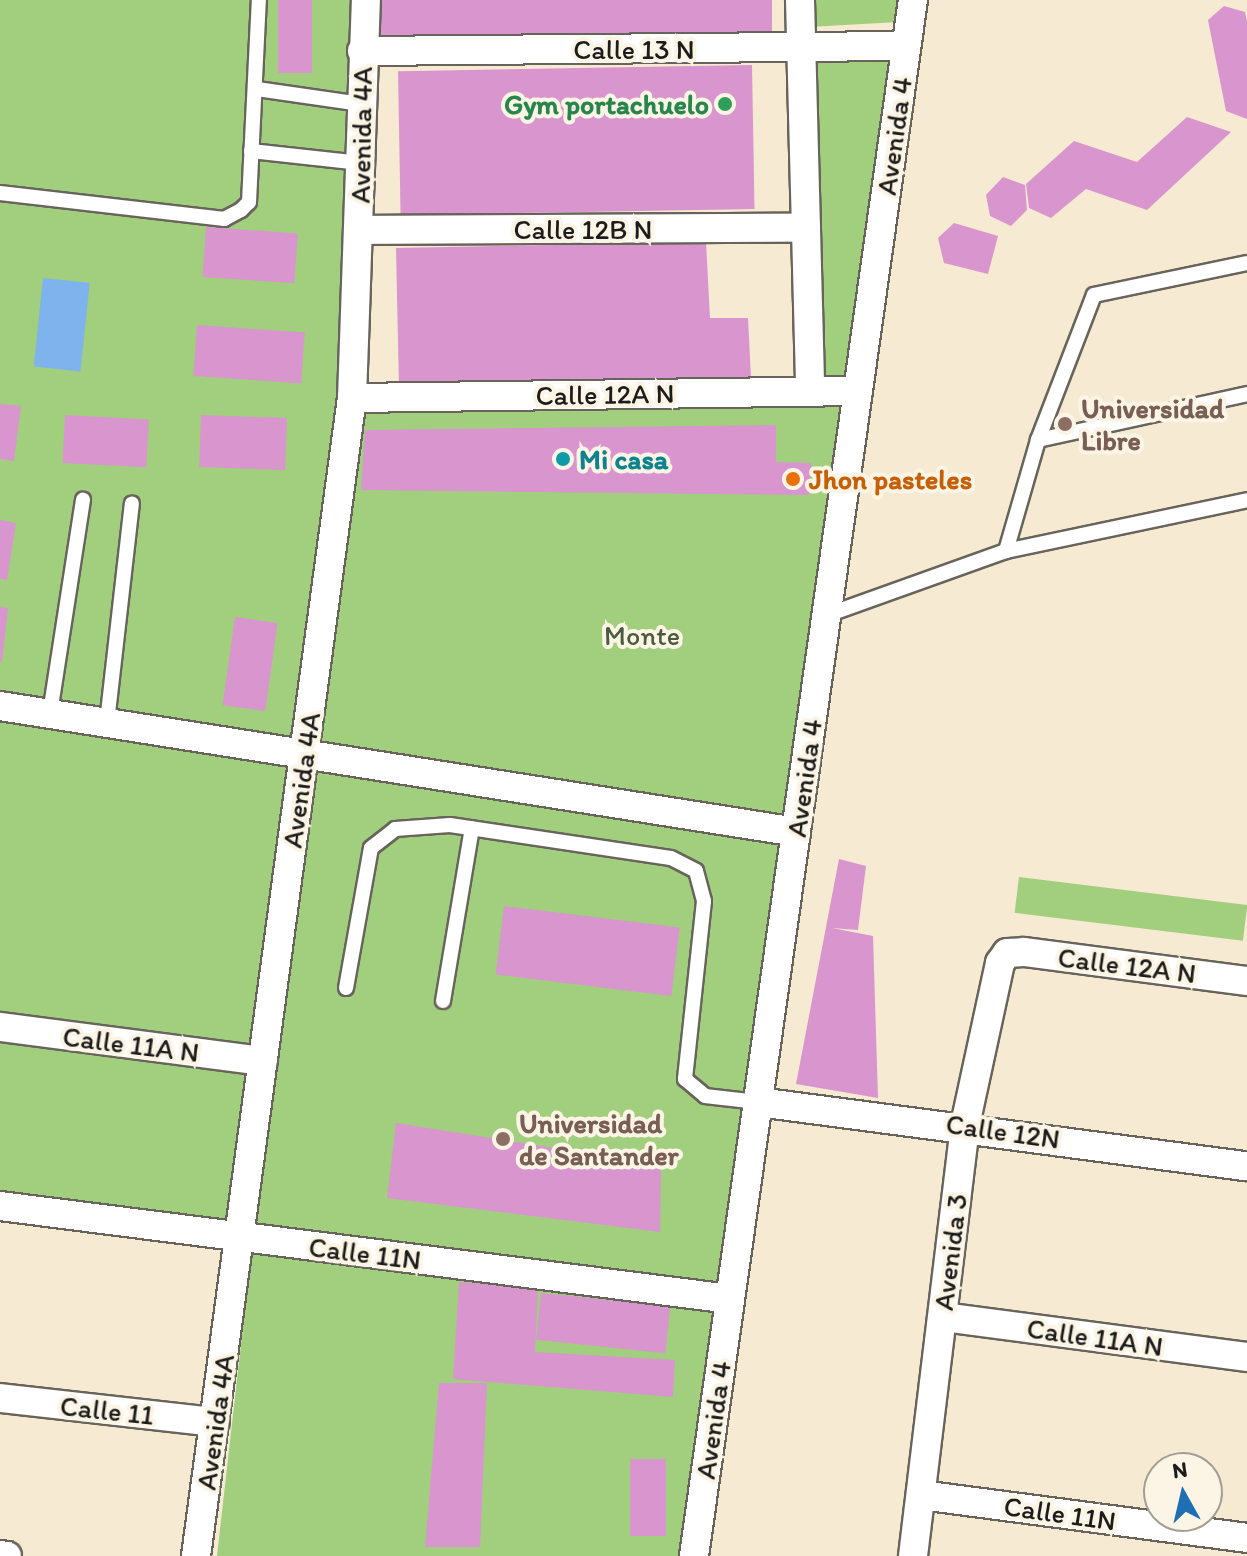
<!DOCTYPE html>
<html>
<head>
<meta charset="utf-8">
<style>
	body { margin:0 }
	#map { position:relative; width:1247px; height:1556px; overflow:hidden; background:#f6ead2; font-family:Itim,sans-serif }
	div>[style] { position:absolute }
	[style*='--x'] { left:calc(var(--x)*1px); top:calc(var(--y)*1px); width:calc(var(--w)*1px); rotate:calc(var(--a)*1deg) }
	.green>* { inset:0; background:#a1cf7d; transform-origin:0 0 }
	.water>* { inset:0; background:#7fb3ed; transform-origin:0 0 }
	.building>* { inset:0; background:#d895ce; transform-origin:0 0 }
	.roads { filter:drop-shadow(2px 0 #68645c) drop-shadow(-2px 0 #68645c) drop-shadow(0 2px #68645c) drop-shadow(0 -2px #68645c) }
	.service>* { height:14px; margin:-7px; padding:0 7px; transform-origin:7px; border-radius:7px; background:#fff }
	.minor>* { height:28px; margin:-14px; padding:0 14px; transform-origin:14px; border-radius:14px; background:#fff }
	.dots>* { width:22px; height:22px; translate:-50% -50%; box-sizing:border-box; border:4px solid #fcf5e5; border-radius:50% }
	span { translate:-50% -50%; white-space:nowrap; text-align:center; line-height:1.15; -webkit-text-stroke:8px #fcf5e5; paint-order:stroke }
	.street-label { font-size:28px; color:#1c1c1c }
	.leisure-label { font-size:28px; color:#27864d; font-weight:700 }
	.right { translate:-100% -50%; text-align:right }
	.education-label { font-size:28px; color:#785e54; font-weight:700 }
	.left { translate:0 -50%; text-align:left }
	.culture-label { font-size:28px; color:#0d838f; font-weight:700 }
	.food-label { font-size:28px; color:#c56008; font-weight:700 }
	.park-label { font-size:28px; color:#4b5b3e }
	.north { position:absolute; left:1143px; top:1452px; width:80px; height:80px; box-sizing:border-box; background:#fcf5e5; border:2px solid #a29e95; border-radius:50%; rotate:352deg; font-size:22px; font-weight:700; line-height:32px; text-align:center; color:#1c1c1c }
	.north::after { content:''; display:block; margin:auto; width:28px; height:36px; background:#1f6fb2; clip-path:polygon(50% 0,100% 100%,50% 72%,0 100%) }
</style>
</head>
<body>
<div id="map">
	<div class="green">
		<i style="clip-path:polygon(0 0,370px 0,352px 398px,858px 391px,700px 1556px,217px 1556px,252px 1247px,0 1216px)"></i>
		<i style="clip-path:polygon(809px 0,902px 0,898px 22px,809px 27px)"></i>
		<i style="clip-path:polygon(895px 43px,850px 379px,818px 381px,811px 48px)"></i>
		<i style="left:1019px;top:877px;width:230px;height:36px;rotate:7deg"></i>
	</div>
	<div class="water">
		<i style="left:43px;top:278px;width:47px;height:89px;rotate:6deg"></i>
	</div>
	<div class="building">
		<i style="left:278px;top:0;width:34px;height:73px"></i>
		<i style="left:377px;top:0;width:395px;height:37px"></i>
		<i style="clip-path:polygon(1224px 6px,1245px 12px,1247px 21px,1247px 119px,1226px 111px,1208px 20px)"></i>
		<i style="left:752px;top:65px;width:144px;height:354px;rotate:89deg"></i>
		<i style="clip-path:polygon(1187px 117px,1231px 132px,1147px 210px,1086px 189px,1051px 218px,1029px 208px,1026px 184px,1074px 141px,1137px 162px)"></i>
		<i style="clip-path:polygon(1003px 177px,1025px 185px,1027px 210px,1011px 226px,990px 216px,986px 195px)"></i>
		<i style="clip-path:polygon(954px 223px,998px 236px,988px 274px,944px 263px,938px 238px)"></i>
		<i style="left:206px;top:227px;width:92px;height:50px;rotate:4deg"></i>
		<i style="clip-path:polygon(706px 242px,710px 318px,748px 318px,751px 378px,399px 387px,396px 248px)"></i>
		<i style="left:197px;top:325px;width:108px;height:51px;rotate:4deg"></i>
		<i style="clip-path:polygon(0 404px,21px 406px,14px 461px,0 459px)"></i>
		<i style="left:65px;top:415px;width:84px;height:48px;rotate:3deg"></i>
		<i style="left:201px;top:415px;width:86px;height:52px;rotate:2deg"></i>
		<i style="clip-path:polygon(776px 425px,776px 462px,811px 463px,809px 495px,361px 490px,365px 430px)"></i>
		<i style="clip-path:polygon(0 520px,16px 523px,7px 580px,0 579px)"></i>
		<i style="clip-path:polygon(0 607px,8px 608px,2px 661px,0 661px)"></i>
		<i style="left:235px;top:617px;width:43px;height:89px;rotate:8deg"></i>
		<i style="clip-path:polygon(839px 859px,866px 866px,858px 930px,832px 928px,873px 936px,878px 1098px,796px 1084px)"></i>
		<i style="left:504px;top:906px;width:177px;height:69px;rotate:7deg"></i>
		<i style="clip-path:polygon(396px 1123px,661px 1165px,660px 1232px,387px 1198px)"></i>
		<i style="clip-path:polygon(459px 1282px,538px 1288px,535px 1352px,675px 1360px,673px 1397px,453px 1379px)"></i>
		<i style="left:541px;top:1293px;width:130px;height:47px;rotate:6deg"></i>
		<i style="clip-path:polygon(439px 1383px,487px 1383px,480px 1547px,425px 1547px)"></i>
		<i style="left:630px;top:1459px;width:36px;height:77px"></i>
	</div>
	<div class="roads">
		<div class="service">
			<i style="--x:257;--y:89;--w:105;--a:8.2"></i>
			<i style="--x:251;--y:151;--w:110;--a:6.3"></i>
			<i style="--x:0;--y:193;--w:226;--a:6.6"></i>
			<i style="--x:224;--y:219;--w:19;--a:-28"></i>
			<i style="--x:241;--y:210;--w:11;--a:-45"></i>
			<i style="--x:249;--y:202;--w:202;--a:-87.2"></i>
			<i style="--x:1038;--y:440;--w:214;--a:-12.4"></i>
			<i style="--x:1006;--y:551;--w:116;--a:-73.9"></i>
			<i style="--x:1038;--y:440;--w:155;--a:-68.9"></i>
			<i style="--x:1094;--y:295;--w:156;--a:-11.8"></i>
			<i style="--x:827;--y:615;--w:190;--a:-19.7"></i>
			<i style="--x:1006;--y:551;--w:246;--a:-11.9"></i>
			<i style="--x:50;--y:713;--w:216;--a:-81.2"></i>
			<i style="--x:107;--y:722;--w:220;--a:-83.5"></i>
			<i style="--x:346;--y:988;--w:142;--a:-79.9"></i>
			<i style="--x:371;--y:848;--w:31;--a:-38"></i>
			<i style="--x:395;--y:829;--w:55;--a:-4.2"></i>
			<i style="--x:450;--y:825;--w:223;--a:8.5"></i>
			<i style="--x:671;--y:858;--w:28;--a:27"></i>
			<i style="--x:696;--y:871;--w:31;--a:75"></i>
			<i style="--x:704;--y:901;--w:179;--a:96.1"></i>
			<i style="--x:685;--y:1079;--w:26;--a:40"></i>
			<i style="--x:705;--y:1096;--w:53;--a:6.5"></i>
			<i style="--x:443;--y:1001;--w:175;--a:-80.5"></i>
		</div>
		<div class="minor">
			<i style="--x:800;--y:0;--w:391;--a:88.5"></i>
			<i style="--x:362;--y:51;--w:544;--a:-0.53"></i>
			<i style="--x:360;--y:230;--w:446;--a:-0.3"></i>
			<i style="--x:352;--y:398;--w:506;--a:-0.79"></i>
			<i style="--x:0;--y:706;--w:806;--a:8.99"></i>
			<i style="--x:0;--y:1027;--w:265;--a:7.4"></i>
			<i style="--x:758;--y:1102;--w:493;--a:7.5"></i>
			<i style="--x:0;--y:1206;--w:736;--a:7.26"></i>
			<i style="--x:943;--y:1317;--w:307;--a:7.5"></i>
			<i style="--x:0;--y:1398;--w:216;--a:6.4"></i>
			<i style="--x:921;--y:1495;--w:329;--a:7.5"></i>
			<i style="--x:0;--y:1555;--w:7;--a:8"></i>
			<i style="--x:196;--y:1556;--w:1168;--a:-82.33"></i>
			<i style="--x:352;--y:398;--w:398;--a:-88"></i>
			<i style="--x:694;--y:1556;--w:1571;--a:-81.99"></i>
			<i style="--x:913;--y:1556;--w:434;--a:-83.1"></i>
			<i style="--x:965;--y:1125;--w:166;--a:-77.8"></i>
			<i style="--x:1000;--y:963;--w:12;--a:-55"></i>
			<i style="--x:1007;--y:953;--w:17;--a:-3"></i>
			<i style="--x:1024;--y:952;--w:225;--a:7.4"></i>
		</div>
	</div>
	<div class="dots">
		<i style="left:725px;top:104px;background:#2e9e5b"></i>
		<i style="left:1065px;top:424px;background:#8d6e63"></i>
		<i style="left:563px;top:459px;background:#0f9aa8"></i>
		<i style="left:793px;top:479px;background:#e8710a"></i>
		<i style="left:503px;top:1139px;background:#8d6e63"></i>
	</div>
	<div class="street-label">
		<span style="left:634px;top:49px">Calle 13 N</span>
		<span style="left:361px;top:135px;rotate:-89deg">Avenida 4A</span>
		<span style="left:894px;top:136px;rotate:-82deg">Avenida 4</span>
		<span style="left:583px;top:229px">Calle 12B N</span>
		<span style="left:605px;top:394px;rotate:-1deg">Calle 12A N</span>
		<span style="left:804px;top:778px;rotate:-82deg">Avenida 4</span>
		<span style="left:301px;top:780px;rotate:-82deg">Avenida 4A</span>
		<span style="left:1127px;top:965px;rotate:7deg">Calle 12A N</span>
		<span style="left:131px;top:1044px;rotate:7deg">Calle 11A N</span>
		<span style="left:1003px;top:1131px;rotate:8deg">Calle 12N</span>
		<span style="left:950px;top:1252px;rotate:-83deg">Avenida 3</span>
		<span style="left:365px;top:1253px;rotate:7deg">Calle 11N</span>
		<span style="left:1095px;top:1337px;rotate:8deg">Calle 11A N</span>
		<span style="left:107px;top:1410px;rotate:6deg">Calle 11</span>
		<span style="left:713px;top:1420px;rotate:-82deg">Avenida 4</span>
		<span style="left:215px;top:1422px;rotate:-82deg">Avenida 4A</span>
		<span style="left:1060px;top:1513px;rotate:8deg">Calle 11N</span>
	</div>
	<div class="leisure-label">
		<span class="right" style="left:709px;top:104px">Gym portachuelo</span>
	</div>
	<div class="education-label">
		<span class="left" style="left:1081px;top:424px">Universidad<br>Libre</span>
		<span class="left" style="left:519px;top:1139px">Universidad<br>de Santander</span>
	</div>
	<div class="culture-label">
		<span class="left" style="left:579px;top:459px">Mi casa</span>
	</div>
	<div class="food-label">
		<span class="left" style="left:809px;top:479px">Jhon pasteles</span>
	</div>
	<div class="park-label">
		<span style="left:642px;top:635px">Monte</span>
	</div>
	<div class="north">N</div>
</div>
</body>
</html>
